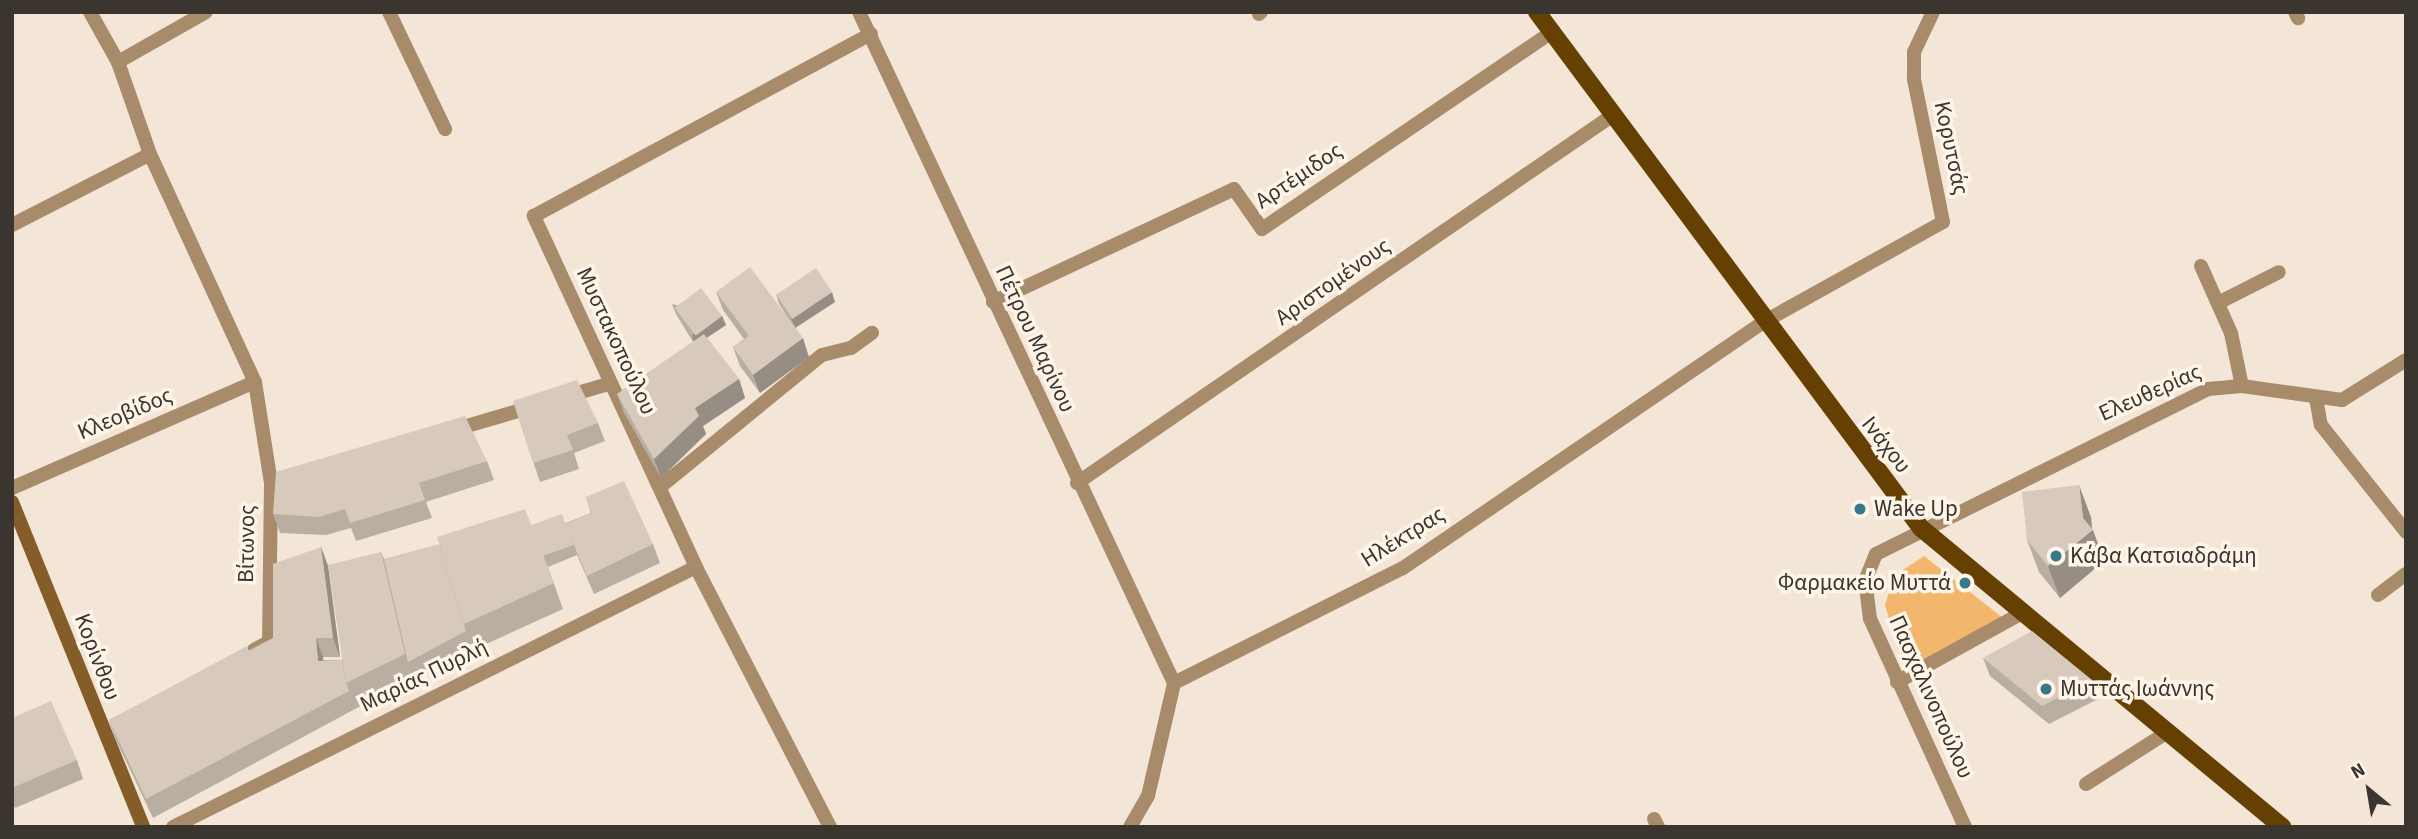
<!DOCTYPE html>
<html>
<head>
<meta charset="utf-8">
<style>
	body { margin:0 }
	#map { position:relative; width:2418px; height:839px; overflow:hidden; background:#f3e6d7; font-family:"Source Sans 3",sans-serif }
	div>[style] { position:absolute }
	[style*='--x'] { left:calc(var(--x)*1px); top:calc(var(--y)*1px); width:calc(var(--w)*1px); rotate:calc(var(--a)*1deg) }
	.green>* { inset:0; background:#f2b66d }
	.service>* { height:14px; margin:-7px; padding:0 7px; transform-origin:7px; border-radius:7px; background:#a78b6a }
	.pedestrian>* { height:14px; margin:-7px; padding:0 7px; transform-origin:7px; border-radius:7px; background:#a78b6a }
	.minor>* { height:14px; margin:-7px; padding:0 7px; transform-origin:7px; border-radius:7px; background:#a78b6a }
	.secondary>* { height:14px; margin:-7px; padding:0 7px; transform-origin:7px; border-radius:7px; background:#855d29 }
	.primary>* { height:18px; margin:-9px; padding:0 9px; transform-origin:9px; border-radius:9px; background:#664003 }
	.wall>* { inset:0; background:#b9aea2 }
	.shaded-wall>* { inset:0; background:#968d84 }
	.building>* { inset:0; background:#d7cabc; transform-origin:0 0 }
	.dots>* { width:19px; height:19px; translate:-50% -50%; box-sizing:border-box; border:4px solid #fff4e8; border-radius:50% }
	span { translate:-50% -50%; white-space:nowrap; text-align:center; line-height:1.15; -webkit-text-stroke:7px #fff4e8; paint-order:stroke }
	.street-label { font-size:23px; color:#3a352f }
	.poi-label { font-size:23px; color:#3a352f }
	.left { translate:0 -50%; text-align:left }
	.right { translate:-100% -50%; text-align:right }
	.frame { position:absolute; inset:0; border:14px solid #3a352f; pointer-events:none }
	.north { position:absolute; left:2334px; top:755px; width:70px; height:70px; -webkit-text-stroke:5px #fff4e8; paint-order:stroke; rotate:330deg; font-size:19px; font-weight:700; line-height:28px; text-align:center; color:#3a352f }
	.north::after { content:''; display:block; margin:auto; width:24px; height:32px; background:#3a352f; clip-path:polygon(50% 0,100% 100%,50% 72%,0 100%) }
</style>
</head>
<body>
<div id="map">
	<div class="green">
		<i style="clip-path:polygon(1924px 556px,2003px 618px,1905px 671px,1885px 605px,1894px 576px)"></i>
	</div>
	<div class="service">
		<i style="--x:2086;--y:784;--w:91;--a:-32.5"></i>
	</div>
	<div class="pedestrian">
		<i style="--x:1897;--y:682;--w:141;--a:-28.9"></i>
	</div>
	<div class="minor">
		<i style="--x:90;--y:12;--w:57;--a:60.8"></i>
		<i style="--x:389;--y:12;--w:130;--a:64.4"></i>
		<i style="--x:859;--y:12;--w:741;--a:64.85"></i>
		<i style="--x:2295;--y:12;--w:7;--a:63"></i>
		<i style="--x:1259;--y:14;--w:3;--a:-45"></i>
		<i style="--x:150;--y:154;--w:251;--a:65.3"></i>
		<i style="--x:255;--y:382;--w:102;--a:81"></i>
		<i style="--x:271;--y:483;--w:159;--a:90.7"></i>
		<i style="--x:269;--y:642;--w:17;--a:152"></i>
		<i style="--x:12;--y:225;--w:155;--a:-27.2"></i>
		<i style="--x:150;--y:154;--w:97;--a:-109.2"></i>
		<i style="--x:118;--y:62;--w:101;--a:-29.6"></i>
		<i style="--x:2201;--y:266;--w:73;--a:65.9"></i>
		<i style="--x:2231;--y:333;--w:54;--a:78.3"></i>
		<i style="--x:993;--y:302;--w:266;--a:-25.1"></i>
		<i style="--x:1234;--y:189;--w:49;--a:55"></i>
		<i style="--x:1262;--y:229;--w:352;--a:-34.2"></i>
		<i style="--x:2218;--y:303;--w:68;--a:-26.9"></i>
		<i style="--x:564;--y:397;--w:46;--a:-16.5"></i>
		<i style="--x:2316;--y:398;--w:27;--a:80"></i>
		<i style="--x:2321;--y:425;--w:137;--a:51.5"></i>
		<i style="--x:453;--y:430;--w:85;--a:-16.3"></i>
		<i style="--x:1077;--y:483;--w:650;--a:-34.47"></i>
		<i style="--x:660;--y:487;--w:209;--a:-39.2"></i>
		<i style="--x:822;--y:355;--w:30;--a:-14"></i>
		<i style="--x:851;--y:348;--w:26;--a:-36"></i>
		<i style="--x:12;--y:488;--w:265;--a:-23.6"></i>
		<i style="--x:2378;--y:595;--w:35;--a:-37"></i>
		<i style="--x:1654;--y:819;--w:9;--a:63"></i>
		<i style="--x:173;--y:827;--w:584;--a:-26.43"></i>
		<i style="--x:830;--y:827;--w:292;--a:-117.3"></i>
		<i style="--x:696;--y:567;--w:387;--a:-114.8"></i>
		<i style="--x:534;--y:216;--w:383;--a:-28.4"></i>
		<i style="--x:1130;--y:827;--w:36;--a:-60"></i>
		<i style="--x:1148;--y:796;--w:116;--a:-77"></i>
		<i style="--x:1174;--y:683;--w:256;--a:-26.7"></i>
		<i style="--x:1403;--y:568;--w:440;--a:-34.3"></i>
		<i style="--x:1767;--y:320;--w:201;--a:-29.1"></i>
		<i style="--x:1943;--y:222;--w:146;--a:-101.5"></i>
		<i style="--x:1914;--y:79;--w:27;--a:-90"></i>
		<i style="--x:1914;--y:52;--w:44;--a:-64.6"></i>
		<i style="--x:1965;--y:827;--w:229;--a:-114.5"></i>
		<i style="--x:1870;--y:619;--w:38;--a:-97"></i>
		<i style="--x:1865;--y:581;--w:29;--a:-68"></i>
		<i style="--x:1876;--y:554;--w:371;--a:-26.4"></i>
		<i style="--x:2208;--y:389;--w:34;--a:-5"></i>
		<i style="--x:2242;--y:386;--w:101;--a:8"></i>
		<i style="--x:2342;--y:400;--w:75;--a:-32"></i>
	</div>
	<div class="secondary">
		<i style="--x:12;--y:502;--w:350;--a:68"></i>
	</div>
	<div class="primary">
		<i style="--x:1537;--y:12;--w:643;--a:53.34"></i>
		<i style="--x:1921;--y:528;--w:469;--a:39.6"></i>
	</div>
	<div class="wall">
		<i style="clip-path:polygon(716px 292px,794px 327px,779px 304px,776px 294px,835px 302px,795px 328px,809px 357px,760px 393px,740px 366px,733px 347px,744px 339px,723px 310px)"></i>
		<i style="clip-path:polygon(672px 304px,722px 316px,726px 325px,707px 338px,739px 379px,745px 398px,703px 426px,706px 434px,661px 478px,624px 413px,617px 394px,693px 342px,676px 314px)"></i>
		<i style="clip-path:polygon(513px 401px,598px 423px,605px 441px,574px 453px,579px 469px,540px 482px)"></i>
		<i style="clip-path:polygon(487px 461px,494px 480px,426px 502px,432px 518px,356px 541px,351px 528px,326px 535px,280px 533px,273px 514px)"></i>
		<i style="clip-path:polygon(586px 497px,653px 544px,660px 563px,594px 594px,577px 555px,548px 567px,563px 609px,473px 650px,355px 709px,153px 818px,115px 738px,109px 720px,273px 638px,321px 547px,328px 566px,340px 657px,323px 657px,323px 660px,342px 660px,381px 552px,384px 559px,531px 525px,566px 523px,591px 513px)"></i>
		<i style="clip-path:polygon(2091px 517px,2092px 528px,2104px 561px,2060px 598px,2039px 572px,2027px 540px)"></i>
		<i style="clip-path:polygon(1983px 658px,2092px 680px,2098px 699px,2049px 724px,1990px 676px)"></i>
		<i style="clip-path:polygon(12px 718px,77px 760px,83px 779px,15px 808px,12px 802px)"></i>
	</div>
	<div class="shaded-wall">
		<i style="clip-path:polygon(832px 292px,835px 302px,795px 328px,791px 318px)"></i>
		<i style="clip-path:polygon(722px 316px,726px 325px,695px 345px,692px 335px)"></i>
		<i style="clip-path:polygon(803px 338px,809px 357px,760px 393px,753px 375px)"></i>
		<i style="clip-path:polygon(739px 379px,745px 398px,703px 426px,706px 434px,661px 478px,654px 459px,695px 408px)"></i>
		<i style="clip-path:polygon(2079px 485px,2091px 517px,2092px 530px,2093px 530px,2104px 561px,2060px 598px,2048px 566px,2083px 518px)"></i>
		<i style="clip-path:polygon(321px 547px,328px 566px,340px 657px,333px 638px)"></i>
		<i style="clip-path:polygon(316px 638px,323px 657px,325px 679px,318px 661px)"></i>
	</div>
	<div class="building">
		<i style="clip-path:polygon(750px 267px,803px 338px,753px 375px,733px 347px,749px 336px,716px 292px)"></i>
		<i style="left:816px;top:268px;width:29px;height:48px;rotate:56deg"></i>
		<i style="left:701px;top:288px;width:35px;height:33px;rotate:53deg"></i>
		<i style="clip-path:polygon(704px 334px,739px 379px,695px 408px,699px 416px,654px 459px,617px 394px)"></i>
		<i style="clip-path:polygon(577px 380px,598px 423px,567px 435px,573px 450px,533px 463px,513px 401px)"></i>
		<i style="clip-path:polygon(465px 416px,487px 461px,419px 483px,425px 500px,350px 523px,345px 509px,319px 517px,273px 514px,276px 472px)"></i>
		<i style="clip-path:polygon(624px 481px,653px 544px,587px 576px,565px 524px,592px 513px,586px 497px)"></i>
		<i style="clip-path:polygon(2079px 485px,2083px 518px,2093px 530px,2048px 566px,2027px 540px,2022px 492px)"></i>
		<i style="clip-path:polygon(525px 509px,554px 583px,464px 624px,437px 537px)"></i>
		<i style="left:562px;top:514px;width:33px;height:33px;rotate:70deg"></i>
		<i style="clip-path:polygon(439px 544px,466px 631px,408px 662px,384px 559px)"></i>
		<i style="clip-path:polygon(321px 547px,333px 638px,316px 638px,318px 661px,342px 660px,346px 683px,349px 691px,146px 799px,109px 720px,247px 646px,249px 651px,273px 638px,273px 564px)"></i>
		<i style="clip-path:polygon(381px 552px,405px 654px,346px 683px,328px 565px)"></i>
		<i style="clip-path:polygon(2032px 631px,2092px 680px,2042px 706px,1983px 658px)"></i>
		<i style="clip-path:polygon(51px 701px,77px 760px,12px 788px,12px 718px)"></i>
	</div>
	<div class="dots">
		<i style="left:1860px;top:509px;background:#37778a"></i>
		<i style="left:2056px;top:556px;background:#37778a"></i>
		<i style="left:1965px;top:583px;background:#37778a"></i>
		<i style="left:2046px;top:689px;background:#37778a"></i>
	</div>
	<div class="street-label">
		<span style="left:1951px;top:148px;rotate:78deg">Κορυτσάς</span>
		<span style="left:1299px;top:176px;rotate:-34deg">Αρτέμιδος</span>
		<span style="left:1333px;top:282px;rotate:-35deg">Αριστομένους</span>
		<span style="left:1035px;top:339px;rotate:65deg">Πέτρου Μαρίνου</span>
		<span style="left:616px;top:341px;rotate:65deg">Μυστακοπούλου</span>
		<span style="left:2150px;top:393px;rotate:-24deg">Ελευθερίας</span>
		<span style="left:125px;top:414px;rotate:-23deg">Κλεοβίδος</span>
		<span style="left:1886px;top:445px;rotate:52deg">Ινάχου</span>
		<span style="left:1403px;top:537px;rotate:-32deg">Ηλέκτρας</span>
		<span style="left:247px;top:544px;rotate:-89deg">Βίτωνος</span>
		<span style="left:97px;top:657px;rotate:69deg">Κορίνθου</span>
		<span style="left:424px;top:676px;rotate:-26deg">Μαρίας Πυρλή</span>
		<span style="left:1931px;top:697px;rotate:66deg">Πασχαλινοπούλου</span>
	</div>
	<div class="poi-label">
		<span class="left" style="left:1874px;top:509px">Wake Up</span>
		<span class="left" style="left:2070px;top:556px">Κάβα Κατσιαδράμη</span>
		<span class="right" style="left:1951px;top:583px">Φαρμακείο Μυττά</span>
		<span class="left" style="left:2060px;top:689px">Μυττάς Ιωάννης</span>
	</div>
	<div class="frame"></div>
	<div class="north">N</div>
</div>
</body>
</html>
